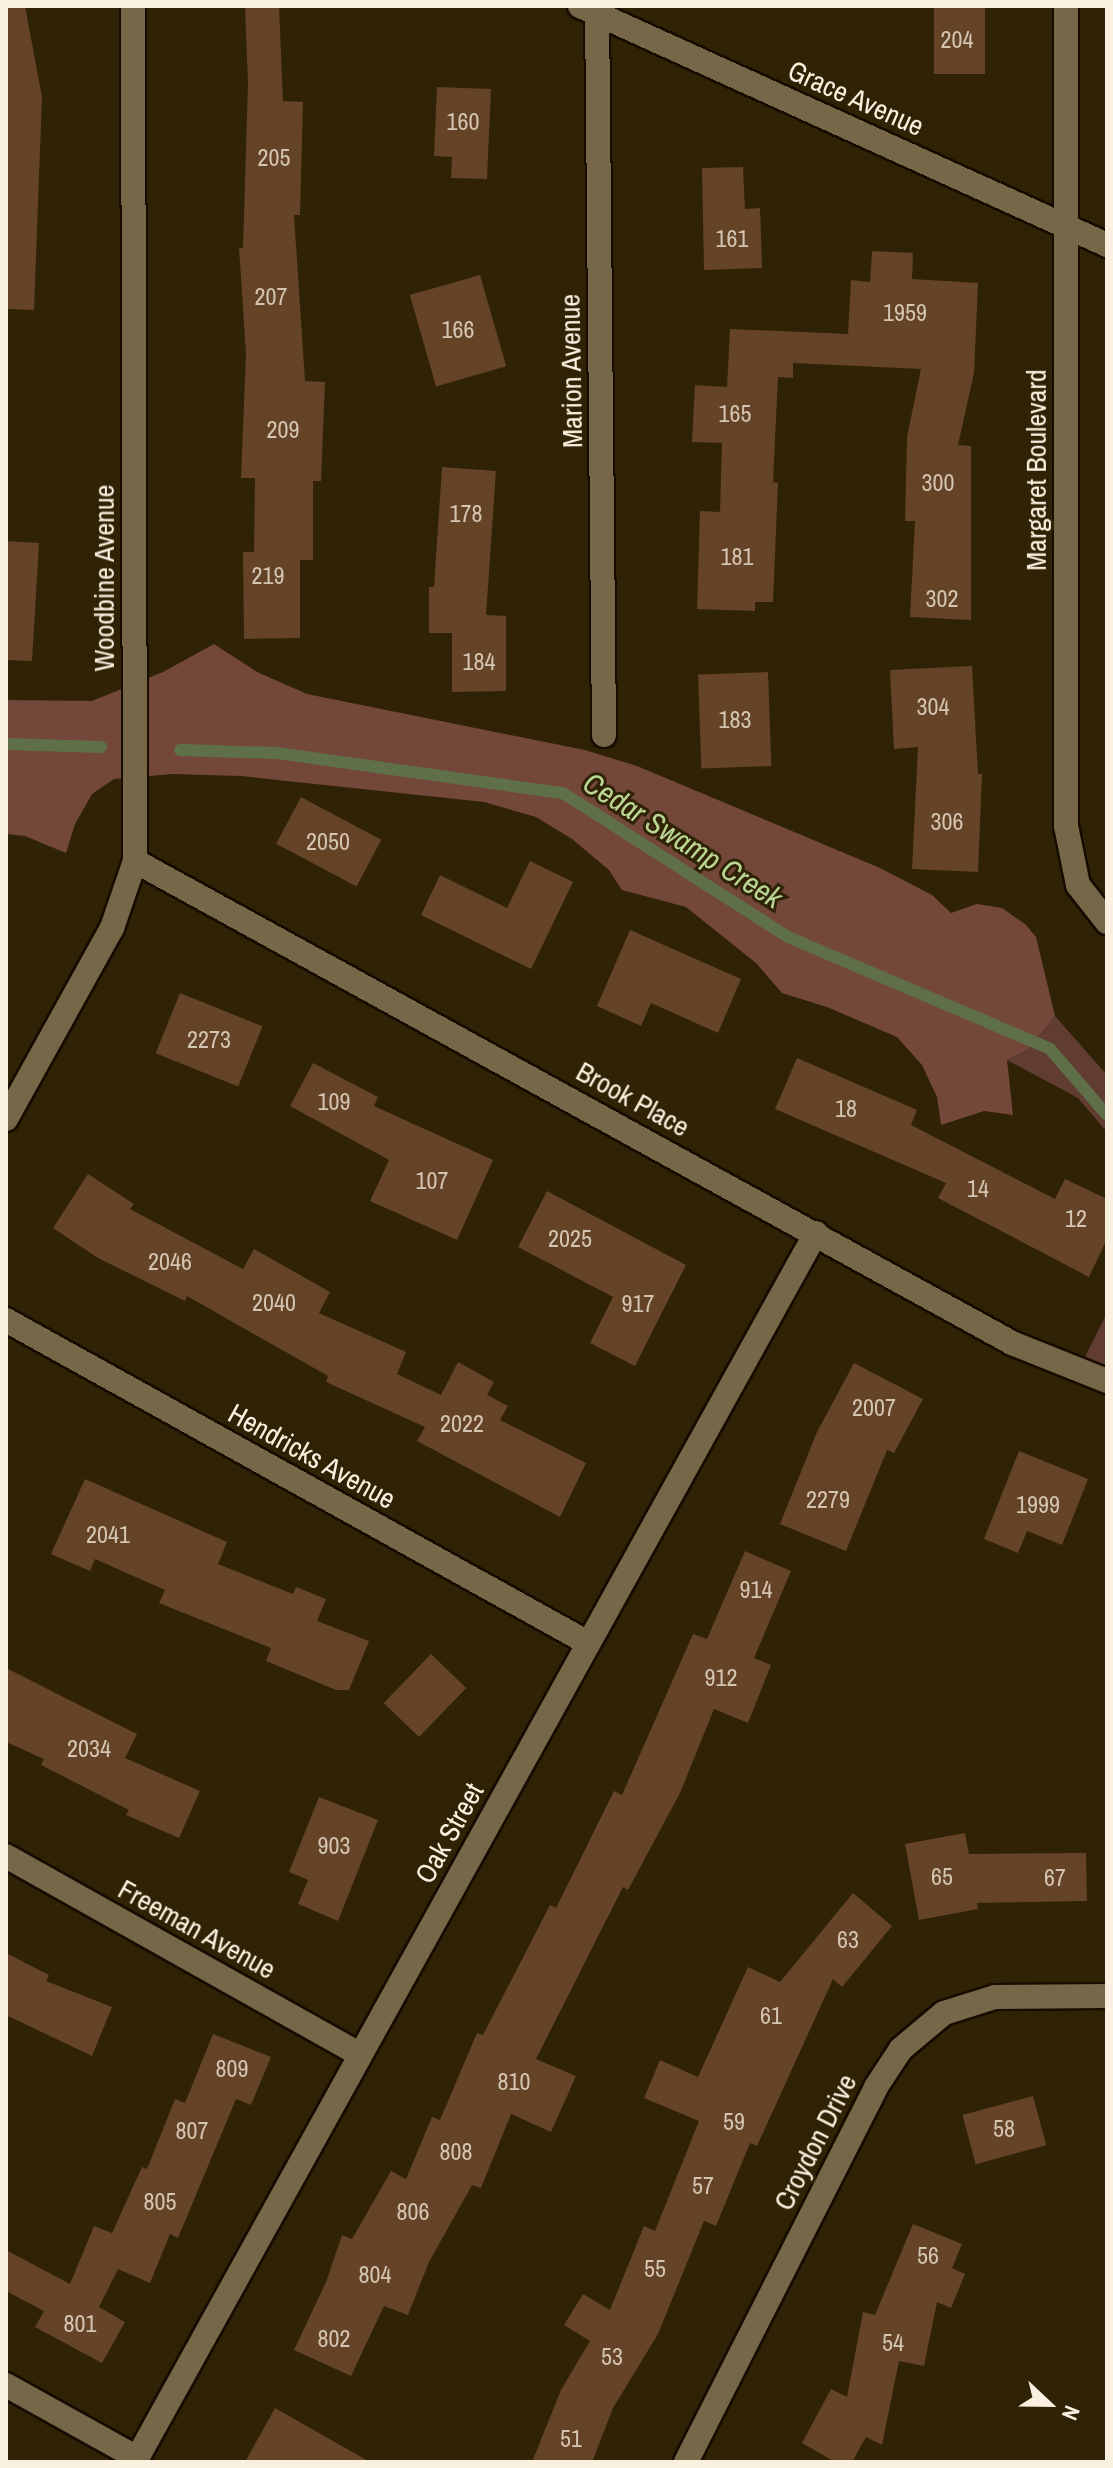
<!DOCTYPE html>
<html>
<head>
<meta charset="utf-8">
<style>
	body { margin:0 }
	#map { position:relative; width:1113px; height:2468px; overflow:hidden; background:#302204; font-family:"Archivo Narrow",sans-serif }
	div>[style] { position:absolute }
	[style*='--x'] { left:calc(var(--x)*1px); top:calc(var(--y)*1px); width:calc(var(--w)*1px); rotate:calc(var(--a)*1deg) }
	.green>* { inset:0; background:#603c31 }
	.forest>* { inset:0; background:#73483b }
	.stream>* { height:12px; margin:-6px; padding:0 6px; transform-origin:6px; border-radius:6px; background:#5f7048 }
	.building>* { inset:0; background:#644326; transform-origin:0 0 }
	.roads { filter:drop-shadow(2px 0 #160c00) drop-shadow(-2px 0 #160c00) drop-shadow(0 2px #160c00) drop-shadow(0 -2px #160c00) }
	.minor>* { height:24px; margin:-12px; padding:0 12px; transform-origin:12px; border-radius:12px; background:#776749 }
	span { translate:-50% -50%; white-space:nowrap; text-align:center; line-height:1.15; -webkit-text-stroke:6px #302204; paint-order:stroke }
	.number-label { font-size:24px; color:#d4c5b2 }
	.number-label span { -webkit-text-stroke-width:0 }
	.street-label { font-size:28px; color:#f9f0e0 }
	.water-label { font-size:30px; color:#b9d694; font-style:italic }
	.frame { position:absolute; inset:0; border:8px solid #f9f0e0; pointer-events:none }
	.north { position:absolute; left:1009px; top:2364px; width:80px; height:80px; -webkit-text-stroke:6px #302204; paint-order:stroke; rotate:112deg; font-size:22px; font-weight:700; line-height:32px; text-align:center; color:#f9f0e0 }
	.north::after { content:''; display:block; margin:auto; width:28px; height:36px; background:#f9f0e0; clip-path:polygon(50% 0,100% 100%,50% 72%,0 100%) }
</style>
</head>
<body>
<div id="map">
	<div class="green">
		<i style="clip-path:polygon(1055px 1016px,1107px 1075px,1107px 1132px,1078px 1098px,1007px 1060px,1028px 1050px)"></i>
		<i style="clip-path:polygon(1107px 1313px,1107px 1382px,1078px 1371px)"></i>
	</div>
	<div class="forest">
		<i style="clip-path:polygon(214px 644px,257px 672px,307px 694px,585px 750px,637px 766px,880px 868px,932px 895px,951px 913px,977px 904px,1002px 908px,1025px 924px,1036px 937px,1055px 1016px,1028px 1050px,1007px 1060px,1013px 1115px,984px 1111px,941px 1125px,937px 1097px,922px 1065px,897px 1037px,827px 1007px,782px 993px,756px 963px,686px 907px,622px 890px,609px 870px,572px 839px,536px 817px,484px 802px,241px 776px,172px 774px,114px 779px,92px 794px,75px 824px,66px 853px,25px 836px,6px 834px,6px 700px,92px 701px,163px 672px)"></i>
	</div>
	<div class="stream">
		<i style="--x:6;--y:744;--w:95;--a:1.8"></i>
		<i style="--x:180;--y:750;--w:97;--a:1.8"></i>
		<i style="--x:277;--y:753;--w:289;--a:8"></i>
		<i style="--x:563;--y:793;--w:267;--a:32.6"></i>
		<i style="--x:788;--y:937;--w:285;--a:23.1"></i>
		<i style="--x:1050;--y:1049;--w:87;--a:49.2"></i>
	</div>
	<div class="building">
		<i style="clip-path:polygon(6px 6px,25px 6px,42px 97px,34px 310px,6px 309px)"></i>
		<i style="clip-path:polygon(245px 6px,279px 6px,283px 101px,303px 102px,300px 215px,294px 215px,305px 381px,325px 382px,321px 481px,313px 481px,313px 560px,300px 560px,300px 638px,244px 639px,243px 552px,254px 552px,255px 478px,241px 478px,246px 353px,239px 248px,243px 248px,248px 84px)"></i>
		<i style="left:934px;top:6px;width:51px;height:68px"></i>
		<i style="clip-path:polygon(437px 87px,491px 89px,487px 179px,451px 178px,452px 157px,434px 156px)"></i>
		<i style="clip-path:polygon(743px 167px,745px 209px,760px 208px,762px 268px,704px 270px,702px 168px)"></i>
		<i style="clip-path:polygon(872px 251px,913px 253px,912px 279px,978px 283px,974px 373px,958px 445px,971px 446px,971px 620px,910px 617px,915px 521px,905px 521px,907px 437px,921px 369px,793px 363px,793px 378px,778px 377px,773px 482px,778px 483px,773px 602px,755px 602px,755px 611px,697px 609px,700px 511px,720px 512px,722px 443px,692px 442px,695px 385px,727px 387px,730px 329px,848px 334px,851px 280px,870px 282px)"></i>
		<i style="left:480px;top:275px;width:95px;height:73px;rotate:74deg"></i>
		<i style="clip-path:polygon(442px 467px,496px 471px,486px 615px,506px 616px,506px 691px,452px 692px,452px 633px,429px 633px,429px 587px,434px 587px)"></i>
		<i style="clip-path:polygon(6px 541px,39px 543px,32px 661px,6px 660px)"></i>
		<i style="clip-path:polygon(972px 666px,978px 774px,982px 774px,978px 872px,912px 869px,918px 747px,894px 749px,890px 670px)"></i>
		<i style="left:768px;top:672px;width:94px;height:70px;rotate:88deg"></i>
		<i style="left:301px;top:797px;width:91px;height:53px;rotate:28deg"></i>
		<i style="clip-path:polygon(530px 861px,573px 882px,531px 969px,421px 915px,440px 875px,507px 908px)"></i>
		<i style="clip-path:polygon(630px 930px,741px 979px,718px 1033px,651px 1003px,641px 1026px,597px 1006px)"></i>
		<i style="left:180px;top:993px;width:89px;height:65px;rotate:22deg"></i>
		<i style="clip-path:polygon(797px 1058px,917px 1110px,911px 1125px,1055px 1199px,1065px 1179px,1107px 1199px,1107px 1239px,1089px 1277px,938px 1198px,946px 1183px,775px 1109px)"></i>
		<i style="clip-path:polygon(313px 1063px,378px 1097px,374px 1106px,493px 1160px,457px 1240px,370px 1201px,389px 1160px,290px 1106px)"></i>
		<i style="clip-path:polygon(88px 1174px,134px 1204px,130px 1209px,243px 1269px,254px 1249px,330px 1292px,319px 1313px,406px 1352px,397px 1374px,441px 1395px,458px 1362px,494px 1382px,487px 1395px,508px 1406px,500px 1420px,586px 1463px,560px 1517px,417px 1441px,425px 1427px,326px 1382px,328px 1376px,187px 1296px,185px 1301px,98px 1258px,53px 1228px)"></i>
		<i style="clip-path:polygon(547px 1191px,686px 1265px,635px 1366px,590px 1343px,613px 1297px,518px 1247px)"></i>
		<i style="clip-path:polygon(854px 1363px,923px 1399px,894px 1453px,887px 1450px,846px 1551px,780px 1524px,817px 1432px)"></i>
		<i style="clip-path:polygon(1019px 1451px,1088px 1479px,1062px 1545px,1027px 1531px,1018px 1553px,984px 1539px)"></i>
		<i style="clip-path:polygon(85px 1479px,227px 1542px,218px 1564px,293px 1594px,296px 1587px,326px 1599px,317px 1621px,369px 1641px,349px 1690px,336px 1690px,266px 1661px,271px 1648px,159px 1603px,165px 1590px,95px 1559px,90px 1571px,51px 1554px)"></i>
		<i style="clip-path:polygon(745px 1551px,791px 1571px,754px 1658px,771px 1665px,748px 1723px,714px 1709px,680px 1793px,628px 1890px,623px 1887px,536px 2059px,576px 2076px,551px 2132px,511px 2114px,481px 2188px,472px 2185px,429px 2262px,408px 2315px,384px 2306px,351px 2376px,294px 2350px,326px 2282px,342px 2235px,352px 2239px,391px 2171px,406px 2179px,432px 2117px,440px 2120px,477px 2033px,483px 2035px,550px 1905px,556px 1908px,614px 1791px,622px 1795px,693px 1634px,707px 1639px)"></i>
		<i style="left:431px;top:1654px;width:49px;height:68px;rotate:44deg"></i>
		<i style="clip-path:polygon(6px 1668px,137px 1734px,125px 1758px,200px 1791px,179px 1838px,126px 1815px,129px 1810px,41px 1765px,44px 1759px,6px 1742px)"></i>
		<i style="clip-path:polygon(319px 1797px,378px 1820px,338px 1921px,298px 1904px,308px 1880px,289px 1872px)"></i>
		<i style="clip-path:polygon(965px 1833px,969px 1854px,1086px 1853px,1087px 1901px,977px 1903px,978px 1909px,919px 1920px,905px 1844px)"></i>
		<i style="clip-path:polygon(853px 1893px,892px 1926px,842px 1987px,833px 1979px,757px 2146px,750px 2143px,716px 2226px,704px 2221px,658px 2334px,613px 2408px,592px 2462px,532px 2462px,561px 2390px,590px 2341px,564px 2325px,583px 2294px,610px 2310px,644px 2226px,655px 2231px,699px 2121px,644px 2098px,660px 2060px,698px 2077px,748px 1967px,780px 1982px)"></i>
		<i style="clip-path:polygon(6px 1953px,49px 1975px,46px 1981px,112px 2007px,92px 2056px,6px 2015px)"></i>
		<i style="clip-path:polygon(213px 2034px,271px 2057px,251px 2105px,236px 2099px,178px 2238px,170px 2234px,150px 2283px,118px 2269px,99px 2307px,125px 2322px,102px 2363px,35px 2327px,44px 2311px,6px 2291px,6px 2250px,70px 2284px,94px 2226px,112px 2233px,142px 2167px,147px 2169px,175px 2099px,185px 2103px)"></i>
		<i style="left:1033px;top:2096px;width:51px;height:73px;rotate:75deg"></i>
		<i style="clip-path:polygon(913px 2224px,962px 2244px,952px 2268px,965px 2274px,951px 2308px,937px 2302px,924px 2366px,899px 2361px,882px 2445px,866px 2437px,852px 2462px,835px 2462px,802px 2443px,831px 2389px,847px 2397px,863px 2312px,875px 2315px)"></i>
		<i style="clip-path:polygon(275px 2408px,370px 2462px,245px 2462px)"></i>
	</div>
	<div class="roads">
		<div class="minor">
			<i style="--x:580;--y:6;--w:579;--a:24.39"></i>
			<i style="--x:597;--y:6;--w:729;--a:89.45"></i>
			<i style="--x:1066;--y:6;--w:820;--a:90"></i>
			<i style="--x:1066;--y:826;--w:60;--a:78.5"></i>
			<i style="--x:1078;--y:885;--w:47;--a:51.9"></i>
			<i style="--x:135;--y:861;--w:1001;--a:28.79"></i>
			<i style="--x:1012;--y:1343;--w:102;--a:21.8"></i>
			<i style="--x:6;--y:1119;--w:218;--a:-61"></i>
			<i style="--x:112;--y:928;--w:71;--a:-71.1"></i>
			<i style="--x:135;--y:861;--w:855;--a:-90.13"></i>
			<i style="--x:6;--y:1320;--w:666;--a:29.03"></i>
			<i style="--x:6;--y:1856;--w:405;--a:29.3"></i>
			<i style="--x:6;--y:2385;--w:150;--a:29.1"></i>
			<i style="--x:135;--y:2462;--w:1405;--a:-61.01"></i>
			<i style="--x:686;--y:2462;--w:420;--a:-63.1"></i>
			<i style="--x:876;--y:2087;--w:45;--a:-56.7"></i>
			<i style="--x:901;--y:2049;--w:56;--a:-39.9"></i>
			<i style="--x:944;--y:2013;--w:53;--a:-17.4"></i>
			<i style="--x:995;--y:1997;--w:112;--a:-0.5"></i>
		</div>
	</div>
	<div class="number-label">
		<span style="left:957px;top:40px">204</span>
		<span style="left:463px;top:122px">160</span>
		<span style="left:274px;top:158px">205</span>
		<span style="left:732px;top:239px">161</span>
		<span style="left:271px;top:297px">207</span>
		<span style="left:905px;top:313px">1959</span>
		<span style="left:458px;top:330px">166</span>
		<span style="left:735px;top:414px">165</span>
		<span style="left:283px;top:430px">209</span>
		<span style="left:938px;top:483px">300</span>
		<span style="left:466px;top:514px">178</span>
		<span style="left:737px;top:557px">181</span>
		<span style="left:268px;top:576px">219</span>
		<span style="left:942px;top:599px">302</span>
		<span style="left:479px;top:662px">184</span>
		<span style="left:933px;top:707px">304</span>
		<span style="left:735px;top:720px">183</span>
		<span style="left:947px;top:822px">306</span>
		<span style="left:328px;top:842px">2050</span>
		<span style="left:209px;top:1040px">2273</span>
		<span style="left:334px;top:1102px">109</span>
		<span style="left:846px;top:1109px">18</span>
		<span style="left:432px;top:1181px">107</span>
		<span style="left:978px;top:1189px">14</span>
		<span style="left:1076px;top:1219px">12</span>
		<span style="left:570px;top:1239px">2025</span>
		<span style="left:170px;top:1262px">2046</span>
		<span style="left:274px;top:1303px">2040</span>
		<span style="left:638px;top:1304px">917</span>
		<span style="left:874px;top:1408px">2007</span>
		<span style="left:462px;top:1424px">2022</span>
		<span style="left:828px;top:1500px">2279</span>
		<span style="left:1038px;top:1505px">1999</span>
		<span style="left:108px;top:1535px">2041</span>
		<span style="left:756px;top:1590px">914</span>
		<span style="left:721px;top:1678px">912</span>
		<span style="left:89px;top:1749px">2034</span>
		<span style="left:334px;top:1846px">903</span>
		<span style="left:942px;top:1877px">65</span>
		<span style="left:1055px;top:1878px">67</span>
		<span style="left:848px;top:1940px">63</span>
		<span style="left:771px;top:2016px">61</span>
		<span style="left:232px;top:2069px">809</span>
		<span style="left:514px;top:2082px">810</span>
		<span style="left:734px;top:2122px">59</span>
		<span style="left:1004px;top:2129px">58</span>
		<span style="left:192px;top:2131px">807</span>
		<span style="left:456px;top:2152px">808</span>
		<span style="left:703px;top:2186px">57</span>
		<span style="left:160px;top:2202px">805</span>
		<span style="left:413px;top:2212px">806</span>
		<span style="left:928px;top:2256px">56</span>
		<span style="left:655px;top:2269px">55</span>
		<span style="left:375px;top:2275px">804</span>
		<span style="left:80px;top:2324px">801</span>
		<span style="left:334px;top:2339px">802</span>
		<span style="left:893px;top:2343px">54</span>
		<span style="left:612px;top:2357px">53</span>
		<span style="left:571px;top:2439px">51</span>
	</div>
	<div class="street-label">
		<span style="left:856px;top:98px;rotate:24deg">Grace Avenue</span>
		<span style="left:571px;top:371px;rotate:-91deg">Marion Avenue</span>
		<span style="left:1036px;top:470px;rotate:-90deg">Margaret Boulevard</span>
		<span style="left:104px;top:578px;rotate:-90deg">Woodbine Avenue</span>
		<span style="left:633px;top:1099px;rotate:29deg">Brook Place</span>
		<span style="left:312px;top:1456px;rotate:29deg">Hendricks Avenue</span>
		<span style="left:449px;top:1833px;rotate:-61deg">Oak Street</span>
		<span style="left:197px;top:1929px;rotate:29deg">Freeman Avenue</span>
		<span style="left:815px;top:2142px;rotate:-63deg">Croydon Drive</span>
	</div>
	<div class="water-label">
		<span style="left:683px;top:840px;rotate:32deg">Cedar Swamp Creek</span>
	</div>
	<div class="frame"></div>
	<div class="north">N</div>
</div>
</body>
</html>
